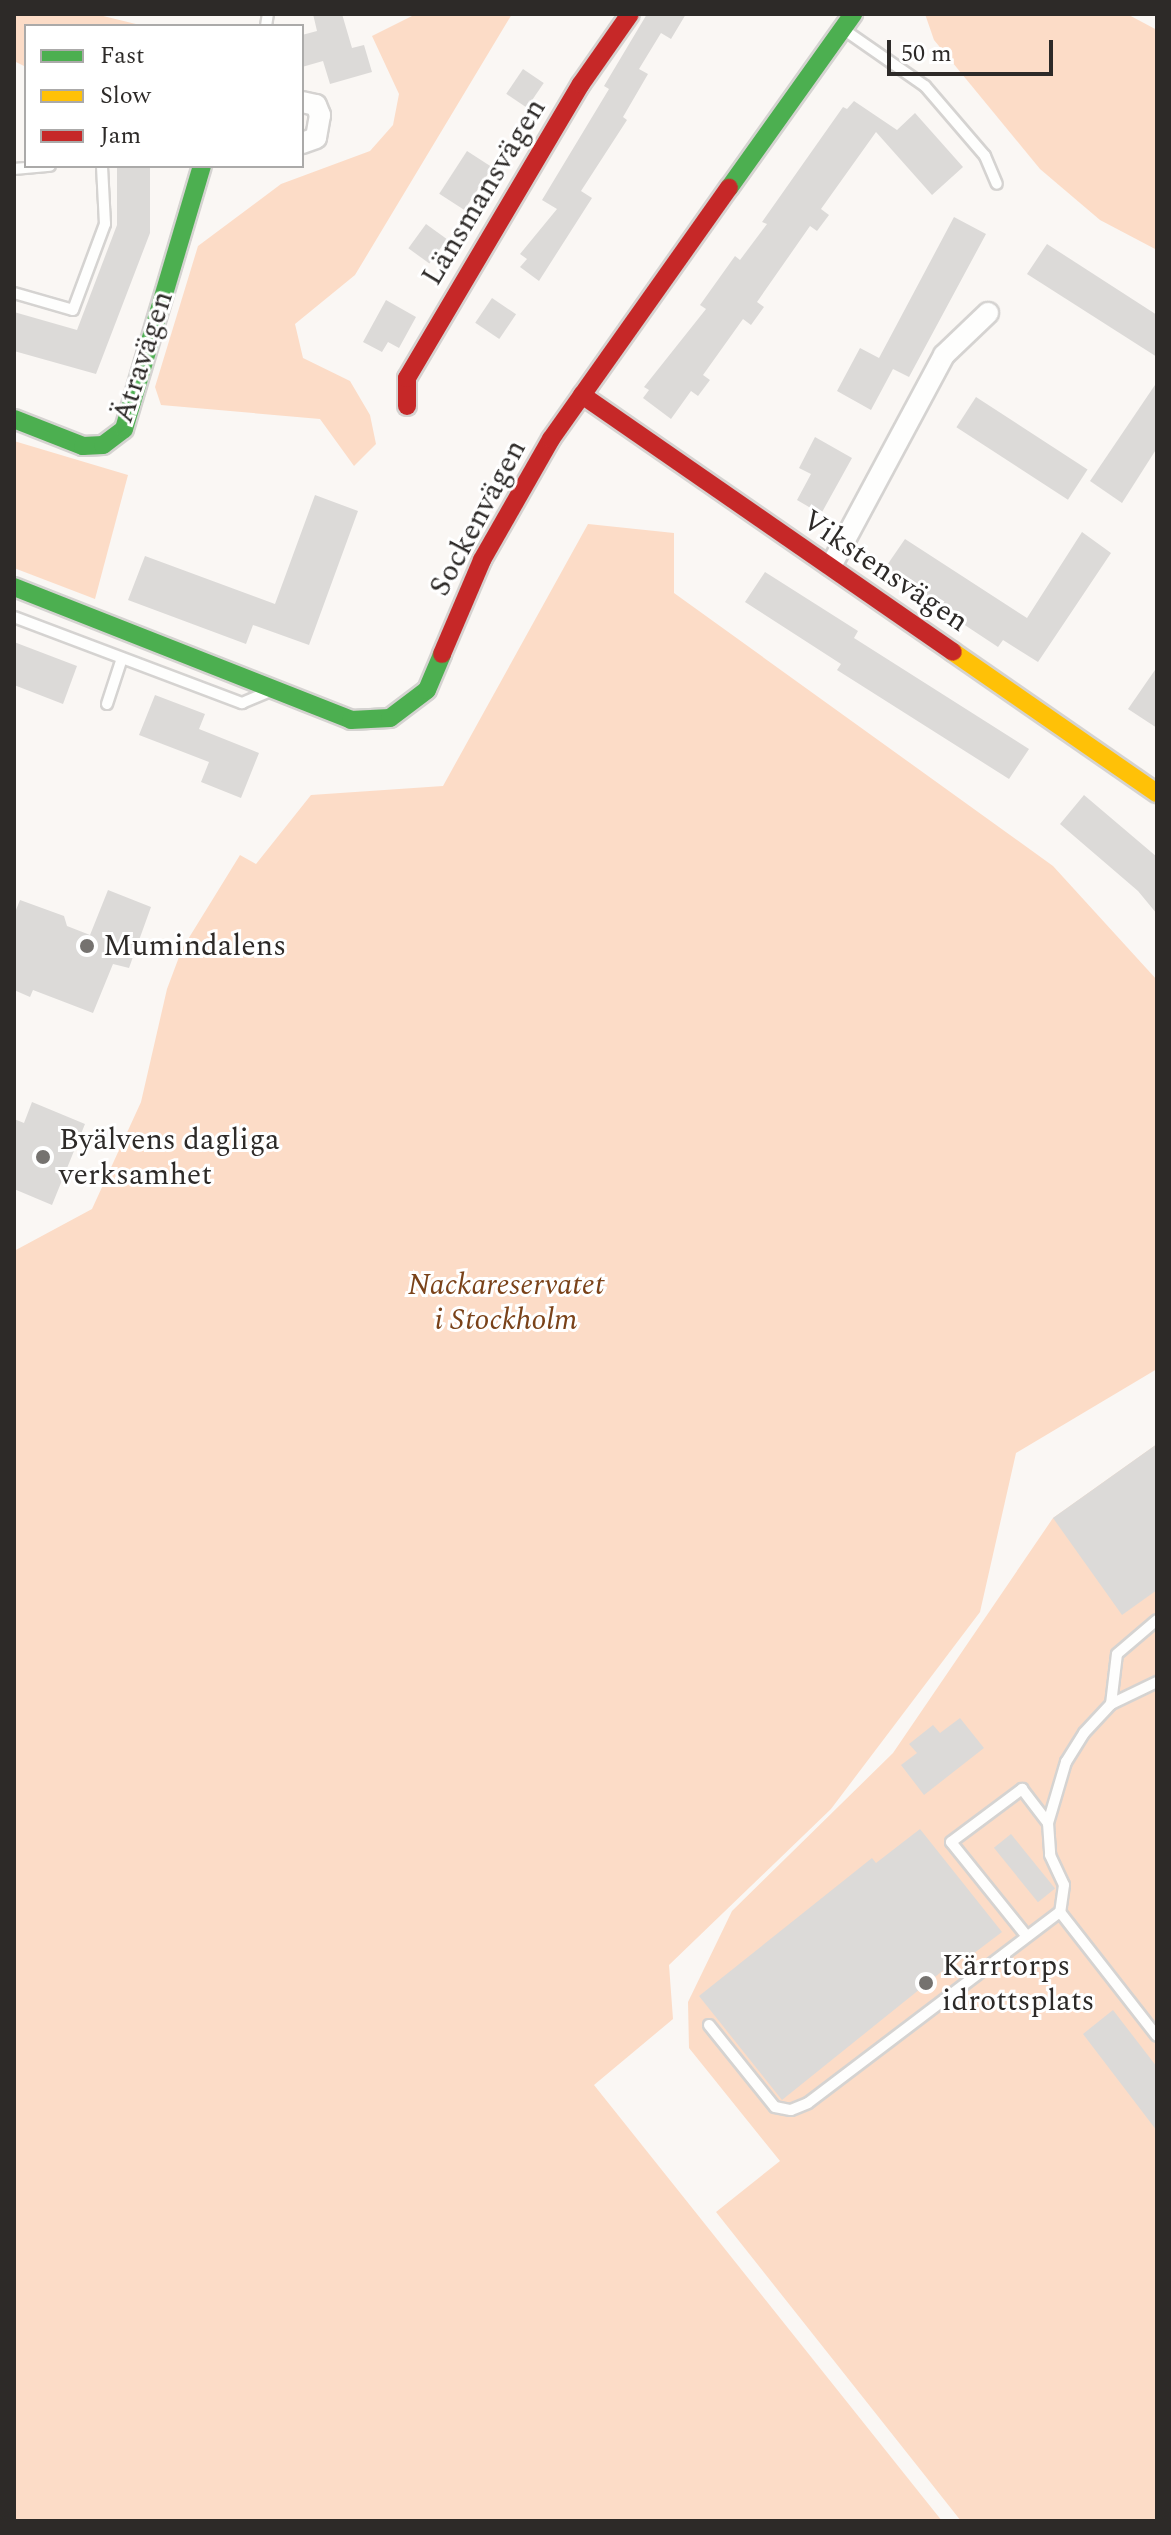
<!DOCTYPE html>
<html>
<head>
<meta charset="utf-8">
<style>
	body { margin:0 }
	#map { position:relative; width:1171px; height:2535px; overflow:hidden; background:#faf7f4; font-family:Spectral,serif }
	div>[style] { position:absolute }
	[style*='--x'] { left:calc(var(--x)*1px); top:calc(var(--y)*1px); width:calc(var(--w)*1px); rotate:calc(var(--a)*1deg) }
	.green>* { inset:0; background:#fcdcc7 }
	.building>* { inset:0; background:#dcdad8; transform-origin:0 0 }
	.roads { filter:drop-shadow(2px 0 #d5d3d1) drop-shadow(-2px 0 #d5d3d1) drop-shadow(0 2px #d5d3d1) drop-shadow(0 -2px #d5d3d1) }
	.lane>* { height:10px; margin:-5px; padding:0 5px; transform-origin:5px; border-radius:5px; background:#fefefd }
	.street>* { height:20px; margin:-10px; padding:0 10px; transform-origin:10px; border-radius:10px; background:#fefefd }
	.fast>* { height:18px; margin:-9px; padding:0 9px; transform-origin:9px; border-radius:9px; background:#4caf50 }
	.slow>* { height:18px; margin:-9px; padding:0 9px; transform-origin:9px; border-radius:9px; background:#ffc107 }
	.jam>* { height:18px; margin:-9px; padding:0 9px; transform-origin:9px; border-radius:9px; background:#c62828 }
	.dots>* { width:22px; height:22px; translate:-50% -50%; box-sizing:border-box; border:4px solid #fff; border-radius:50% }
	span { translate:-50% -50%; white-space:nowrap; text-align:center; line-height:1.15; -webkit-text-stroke:6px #fff; paint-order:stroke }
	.street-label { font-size:30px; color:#2d2a28 }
	.poi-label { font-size:30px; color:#2d2a28 }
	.left { translate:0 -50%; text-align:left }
	.park-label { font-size:30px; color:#7a4219; font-style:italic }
	.frame { position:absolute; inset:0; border:16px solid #2d2a28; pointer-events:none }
	.legend { position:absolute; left:24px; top:24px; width:280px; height:144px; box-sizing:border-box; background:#fff; border:2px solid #abaaa9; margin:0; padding:10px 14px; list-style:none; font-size:24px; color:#2d2a28 }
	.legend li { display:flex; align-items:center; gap:16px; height:40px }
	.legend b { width:40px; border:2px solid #abaaa9 }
	.scale { position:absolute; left:887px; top:40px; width:166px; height:36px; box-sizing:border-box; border:4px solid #2d2a28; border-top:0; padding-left:10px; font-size:24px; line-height:28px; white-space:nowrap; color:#2d2a28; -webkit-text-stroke:6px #fff; paint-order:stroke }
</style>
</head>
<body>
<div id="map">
	<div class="green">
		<i style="clip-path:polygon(14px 14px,95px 14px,144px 26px,26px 26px,26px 67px,14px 61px)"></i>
		<i style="clip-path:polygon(416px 14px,512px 14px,355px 275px,295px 324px,303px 358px,350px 381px,370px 415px,376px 444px,354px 466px,320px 419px,161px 405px,155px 387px,198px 246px,281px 184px,370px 151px,393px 125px,399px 94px,372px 36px)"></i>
		<i style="clip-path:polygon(925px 14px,1127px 14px,1157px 30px,1157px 250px,1100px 220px,1040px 169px,934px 40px)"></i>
		<i style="clip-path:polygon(14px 441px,128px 475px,95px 599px,14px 568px)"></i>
		<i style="clip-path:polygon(588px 524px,674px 533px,674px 593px,1053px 866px,1157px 980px,1157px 1369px,1016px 1453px,980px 1612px,831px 1809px,669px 1965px,673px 2019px,594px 2085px,942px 2521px,14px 2521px,14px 1251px,92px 1209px,141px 1102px,167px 989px,182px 949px,240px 855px,256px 864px,311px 795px,443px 786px)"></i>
		<i style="clip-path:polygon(1157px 1444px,1157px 2521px,961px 2521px,716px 2212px,780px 2161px,689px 2048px,688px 2002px,732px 1911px,893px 1753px,1053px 1518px)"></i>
	</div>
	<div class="building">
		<i style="clip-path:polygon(313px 14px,342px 14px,352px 48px,364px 45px,372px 72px,330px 84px,323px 61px,302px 67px,302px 35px,317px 31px)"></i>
		<i style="clip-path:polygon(647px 14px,686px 14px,671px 39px,661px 33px,639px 69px,648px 74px,623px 117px,627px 120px,581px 191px,592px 198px,539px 281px,520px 267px,527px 259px,520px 254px,557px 209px,542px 200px,609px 89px,604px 86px)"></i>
		<i style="left:523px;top:69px;width:25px;height:30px;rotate:34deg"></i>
		<i style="clip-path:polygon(854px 101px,897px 130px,915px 113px,963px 167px,932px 195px,876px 132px,821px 209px,829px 215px,817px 231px,810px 226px,757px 302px,764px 307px,751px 325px,743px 319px,703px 375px,710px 380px,698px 396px,691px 391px,671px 419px,643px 398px,649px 390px,644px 387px,706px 309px,700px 305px,735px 256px,740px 260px,767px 224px,762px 222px,843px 107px,847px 109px)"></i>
		<i style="left:467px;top:151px;width:30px;height:51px;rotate:33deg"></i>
		<i style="clip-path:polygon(117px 166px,150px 166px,150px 233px,96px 374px,14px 351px,14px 312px,77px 330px,117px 225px)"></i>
		<i style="clip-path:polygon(954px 217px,986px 234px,909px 377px,893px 369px,871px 410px,837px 391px,860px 348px,879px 358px)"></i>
		<i style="left:426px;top:224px;width:26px;height:30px;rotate:36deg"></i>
		<i style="clip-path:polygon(1047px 244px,1157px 315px,1157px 357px,1027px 274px)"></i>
		<i style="left:492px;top:298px;width:29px;height:30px;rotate:34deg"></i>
		<i style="clip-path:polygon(386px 300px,416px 317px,399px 348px,388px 342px,382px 352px,363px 342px)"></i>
		<i style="clip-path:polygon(1157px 382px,1157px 448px,1122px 503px,1090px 481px)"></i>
		<i style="left:976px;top:397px;width:133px;height:36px;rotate:33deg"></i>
		<i style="clip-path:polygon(815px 437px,852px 458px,821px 514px,797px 500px,811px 474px,799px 468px)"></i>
		<i style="clip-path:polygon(315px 495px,358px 511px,309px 645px,253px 625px,246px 644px,128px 600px,145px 556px,275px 604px)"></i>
		<i style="clip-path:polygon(1082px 532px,1111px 553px,1038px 662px,1003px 640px,998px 647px,883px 571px,905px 539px,1027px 618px)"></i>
		<i style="clip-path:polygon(765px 572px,858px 631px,854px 638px,1029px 749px,1009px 779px,837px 670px,841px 664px,745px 602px)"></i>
		<i style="clip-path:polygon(14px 642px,77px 666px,63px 704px,14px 685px)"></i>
		<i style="clip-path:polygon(1157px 667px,1157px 728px,1128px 709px)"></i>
		<i style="clip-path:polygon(155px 695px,205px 714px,199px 729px,259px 753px,241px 798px,201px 782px,209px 762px,139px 735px)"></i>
		<i style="clip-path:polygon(1084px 795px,1157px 857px,1157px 914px,1138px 891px,1060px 824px)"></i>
		<i style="clip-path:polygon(108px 890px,151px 907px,129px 968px,113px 964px,93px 1013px,33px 990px,30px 997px,14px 990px,14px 915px,20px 900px,64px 916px,67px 926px,90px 935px)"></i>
		<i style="clip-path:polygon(32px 1102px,85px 1124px,52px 1205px,14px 1189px,14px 1119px,24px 1123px)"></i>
		<i style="clip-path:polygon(1157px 1444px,1157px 1590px,1122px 1615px,1053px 1518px)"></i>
		<i style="clip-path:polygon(960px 1718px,984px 1748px,924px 1795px,901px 1765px,917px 1753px,909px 1744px,933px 1725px,940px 1733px)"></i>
		<i style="clip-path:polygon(920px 1829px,1002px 1932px,969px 1957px,966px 1952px,782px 2100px,699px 1996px,872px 1858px,876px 1863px)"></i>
		<i style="left:1011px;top:1834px;width:70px;height:22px;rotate:51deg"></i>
		<i style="clip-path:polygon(1113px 2010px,1157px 2067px,1157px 2131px,1083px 2034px)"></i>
	</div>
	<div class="roads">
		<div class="lane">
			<i style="--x:266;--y:26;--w:12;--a:-81"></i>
			<i style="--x:843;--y:29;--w:100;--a:34.8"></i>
			<i style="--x:925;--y:86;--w:92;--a:49.4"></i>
			<i style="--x:985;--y:156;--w:30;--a:67"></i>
			<i style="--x:14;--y:169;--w:36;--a:-5"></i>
			<i style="--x:14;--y:293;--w:61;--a:16.1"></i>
			<i style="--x:73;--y:310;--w:92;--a:-69.6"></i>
			<i style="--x:105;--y:224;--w:58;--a:-93"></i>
			<i style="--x:14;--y:617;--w:244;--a:20.7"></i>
			<i style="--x:242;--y:703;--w:26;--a:-23"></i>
			<i style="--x:107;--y:704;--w:48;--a:-71.9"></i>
			<i style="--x:1111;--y:1704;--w:50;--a:-83.2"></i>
			<i style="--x:1117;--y:1654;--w:52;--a:-40.4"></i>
			<i style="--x:1048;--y:1823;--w:32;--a:86"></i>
			<i style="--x:1050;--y:1855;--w:33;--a:65"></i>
			<i style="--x:1064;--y:1885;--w:27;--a:98"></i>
			<i style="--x:1025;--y:1934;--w:118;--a:-128.8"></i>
			<i style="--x:951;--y:1842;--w:89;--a:-36.7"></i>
			<i style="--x:1022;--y:1789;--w:43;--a:52.6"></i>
			<i style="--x:1048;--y:1823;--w:64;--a:-73.6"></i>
			<i style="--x:1066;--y:1762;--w:34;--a:-58"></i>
			<i style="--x:1084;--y:1733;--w:40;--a:-47"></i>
			<i style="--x:1111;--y:1704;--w:51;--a:-25.6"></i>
			<i style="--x:709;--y:2025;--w:105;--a:51.2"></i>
			<i style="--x:775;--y:2107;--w:16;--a:11"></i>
			<i style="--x:791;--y:2110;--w:18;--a:-22"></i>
			<i style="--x:808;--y:2103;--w:316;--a:-37.2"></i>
			<i style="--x:1060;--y:1912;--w:157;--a:52"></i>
		</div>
		<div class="street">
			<i style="--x:302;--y:102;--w:14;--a:12"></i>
			<i style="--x:316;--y:105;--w:11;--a:68"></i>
			<i style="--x:320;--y:115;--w:23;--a:100"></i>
			<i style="--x:316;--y:138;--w:15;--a:160"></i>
			<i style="--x:831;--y:566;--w:239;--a:-61.8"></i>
			<i style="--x:944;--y:355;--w:61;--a:-43.7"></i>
		</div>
		<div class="fast">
			<i style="--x:729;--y:188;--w:214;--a:-54.5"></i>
			<i style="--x:14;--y:419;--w:74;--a:21.4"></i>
			<i style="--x:83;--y:446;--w:20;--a:-3"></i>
			<i style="--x:103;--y:445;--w:26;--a:-37"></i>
			<i style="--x:124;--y:429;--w:274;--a:-73.5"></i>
			<i style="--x:14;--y:587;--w:362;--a:21.5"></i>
			<i style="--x:351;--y:720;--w:39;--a:-3"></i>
			<i style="--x:390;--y:718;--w:46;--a:-37.1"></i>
			<i style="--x:427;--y:690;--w:39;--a:-67"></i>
		</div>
		<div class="slow">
			<i style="--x:953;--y:652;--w:248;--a:34.7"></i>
		</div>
		<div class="jam">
			<i style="--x:582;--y:395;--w:451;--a:34.7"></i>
			<i style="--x:407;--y:406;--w:28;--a:-90"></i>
			<i style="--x:407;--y:378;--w:342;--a:-59.4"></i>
			<i style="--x:581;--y:84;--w:85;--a:-55"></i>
			<i style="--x:442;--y:654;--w:102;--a:-66.9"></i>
			<i style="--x:482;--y:560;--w:139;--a:-60.3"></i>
			<i style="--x:551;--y:439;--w:308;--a:-54.7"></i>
		</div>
	</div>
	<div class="dots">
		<i style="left:87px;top:946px;background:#75726f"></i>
		<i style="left:43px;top:1157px;background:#75726f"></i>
		<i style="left:926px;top:1983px;background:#75726f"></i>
	</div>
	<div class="street-label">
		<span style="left:484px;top:192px;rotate:-59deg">Länsmansvägen</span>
		<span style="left:143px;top:357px;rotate:-72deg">Ätravägen</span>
		<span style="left:478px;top:518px;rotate:-62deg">Sockenvägen</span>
		<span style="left:885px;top:571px;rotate:34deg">Vikstensvägen</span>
	</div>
	<div class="poi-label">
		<span class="left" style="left:103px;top:946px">Mumindalens</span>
		<span class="left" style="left:59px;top:1157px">Byälvens dagliga<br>verksamhet</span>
		<span class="left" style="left:942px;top:1983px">Kärrtorps<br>idrottsplats</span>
	</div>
	<div class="park-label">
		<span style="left:506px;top:1302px">Nackareservatet<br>i Stockholm</span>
	</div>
	<div class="frame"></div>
	<ul class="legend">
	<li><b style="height:10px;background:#4caf50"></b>Fast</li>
	<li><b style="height:10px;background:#ffc107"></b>Slow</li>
	<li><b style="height:10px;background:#c62828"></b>Jam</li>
	</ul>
	<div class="scale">50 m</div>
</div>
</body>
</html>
